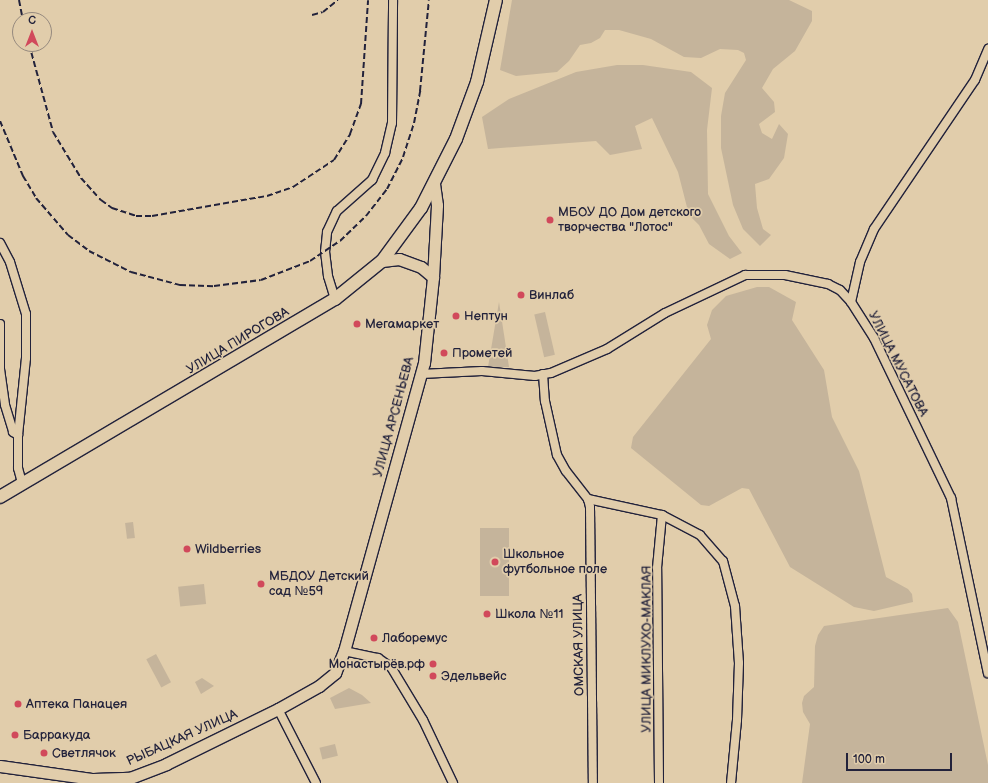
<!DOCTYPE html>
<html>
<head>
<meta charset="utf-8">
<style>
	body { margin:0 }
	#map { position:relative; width:988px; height:783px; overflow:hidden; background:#e1cdab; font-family:"Balsamiq Sans",sans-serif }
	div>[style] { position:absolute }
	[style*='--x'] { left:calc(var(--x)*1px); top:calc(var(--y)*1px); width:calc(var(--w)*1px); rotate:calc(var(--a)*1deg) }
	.green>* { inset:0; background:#c5b49b; transform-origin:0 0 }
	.roads { filter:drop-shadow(1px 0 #22223b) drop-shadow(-1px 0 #22223b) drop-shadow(0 1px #22223b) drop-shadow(0 -1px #22223b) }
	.street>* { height:8px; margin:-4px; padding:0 4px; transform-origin:4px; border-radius:4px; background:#e1cdab }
	.secondary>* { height:11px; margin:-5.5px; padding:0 5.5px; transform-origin:5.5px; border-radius:5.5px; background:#e1cdab }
	.primary>* { height:12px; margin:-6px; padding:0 6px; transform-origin:6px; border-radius:6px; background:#e1cdab }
	.rail>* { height:2px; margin-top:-1px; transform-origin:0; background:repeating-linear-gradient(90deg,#22223b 0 6px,transparent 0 9px) }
	.dots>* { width:11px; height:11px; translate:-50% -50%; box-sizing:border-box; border:2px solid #e1cdab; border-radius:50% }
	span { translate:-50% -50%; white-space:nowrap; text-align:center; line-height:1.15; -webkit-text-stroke:3.5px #e1cdab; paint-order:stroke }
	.poi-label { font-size:13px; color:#22223b }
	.left { translate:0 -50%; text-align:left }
	.right { translate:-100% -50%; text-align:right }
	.street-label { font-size:13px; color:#22223b }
	.north { position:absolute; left:12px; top:12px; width:40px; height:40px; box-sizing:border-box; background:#e1cdab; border:1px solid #95897e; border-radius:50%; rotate:0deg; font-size:11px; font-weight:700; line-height:16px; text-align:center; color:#22223b }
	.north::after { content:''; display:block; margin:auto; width:14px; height:18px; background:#d1495b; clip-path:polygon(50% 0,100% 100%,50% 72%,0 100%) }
	.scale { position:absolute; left:846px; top:753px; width:106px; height:18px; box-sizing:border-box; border:2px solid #22223b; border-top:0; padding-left:5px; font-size:12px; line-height:14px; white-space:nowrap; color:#22223b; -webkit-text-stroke:3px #e1cdab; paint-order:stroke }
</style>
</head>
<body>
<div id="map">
	<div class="green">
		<i style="clip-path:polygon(512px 0,789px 0,812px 11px,812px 21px,795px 51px,773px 69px,762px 88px,774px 102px,775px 112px,759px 124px,762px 133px,772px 139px,779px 124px,788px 134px,784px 158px,769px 179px,755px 184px,757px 208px,763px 229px,771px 235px,760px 246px,743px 229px,733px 205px,721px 148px,721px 116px,725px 93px,746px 60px,744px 53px,738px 50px,720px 49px,701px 58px,684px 57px,651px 39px,619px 30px,605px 30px,600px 38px,591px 43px,580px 45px,569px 61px,557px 72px,516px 76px,500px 70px)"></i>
		<i style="clip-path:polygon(617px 65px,643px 65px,691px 72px,712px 88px,707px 130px,708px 194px,729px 236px,742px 253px,730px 259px,709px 244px,699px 225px,689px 215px,678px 172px,652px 118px,635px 126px,642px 149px,610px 155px,596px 141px,488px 149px,482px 117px,509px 99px,576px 72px)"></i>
		<i style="clip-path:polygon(757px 287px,769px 287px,796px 302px,792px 320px,824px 370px,832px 417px,859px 471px,886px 577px,908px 589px,912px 594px,913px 602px,874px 611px,854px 607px,790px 567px,749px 489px,742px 488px,709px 506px,701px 505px,631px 448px,633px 437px,711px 339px,707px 325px,712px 310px,726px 296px)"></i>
		<i style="clip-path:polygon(499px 302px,509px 367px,488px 367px)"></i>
		<i style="left:545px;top:312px;width:44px;height:11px;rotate:77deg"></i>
		<i style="left:133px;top:522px;width:16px;height:8px;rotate:83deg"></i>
		<i style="left:480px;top:528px;width:29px;height:68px"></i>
		<i style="left:204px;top:584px;width:20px;height:26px;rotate:84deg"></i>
		<i style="clip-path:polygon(948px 608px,958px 622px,988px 765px,988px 783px,802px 783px,810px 724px,803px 712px,802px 703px,804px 696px,814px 687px,815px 646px,818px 635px,824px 626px)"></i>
		<i style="left:156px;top:654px;width:32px;height:11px;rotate:62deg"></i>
		<i style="clip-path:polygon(202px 678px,214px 686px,201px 694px,195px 682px)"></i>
		<i style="clip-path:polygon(349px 688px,362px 695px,371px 703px,335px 709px,330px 698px)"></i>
		<i style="left:335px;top:744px;width:12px;height:16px;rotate:76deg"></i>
	</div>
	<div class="roads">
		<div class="street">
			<i style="--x:0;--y:243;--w:21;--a:62"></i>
			<i style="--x:10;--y:262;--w:54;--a:72.9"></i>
			<i style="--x:26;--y:314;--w:44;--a:90"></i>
			<i style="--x:26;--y:358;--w:77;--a:95.9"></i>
			<i style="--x:18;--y:435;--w:33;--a:90"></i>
			<i style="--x:18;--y:468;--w:16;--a:75"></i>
			<i style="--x:335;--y:299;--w:24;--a:-107"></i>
			<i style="--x:328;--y:276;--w:24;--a:-97"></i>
			<i style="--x:325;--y:252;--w:20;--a:-84"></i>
			<i style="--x:327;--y:232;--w:23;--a:-65"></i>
			<i style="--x:337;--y:211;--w:47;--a:-41.5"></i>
			<i style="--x:372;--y:180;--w:30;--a:-64"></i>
			<i style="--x:385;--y:153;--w:31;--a:-77"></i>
			<i style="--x:392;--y:123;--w:123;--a:-89.5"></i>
			<i style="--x:851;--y:302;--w:41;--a:-77.3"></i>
			<i style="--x:860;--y:262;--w:36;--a:-67"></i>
			<i style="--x:874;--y:229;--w:180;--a:-55.9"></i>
			<i style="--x:975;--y:80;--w:34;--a:-67"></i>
			<i style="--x:0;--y:324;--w:45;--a:90"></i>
			<i style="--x:0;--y:369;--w:36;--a:82"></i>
			<i style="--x:5;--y:405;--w:28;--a:73"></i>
			<i style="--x:13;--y:432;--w:6;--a:31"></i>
			<i style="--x:421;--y:374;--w:61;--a:-2.8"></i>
			<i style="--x:482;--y:371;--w:53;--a:5.4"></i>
			<i style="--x:535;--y:376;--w:16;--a:-11"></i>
			<i style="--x:551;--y:373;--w:61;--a:-23.2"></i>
			<i style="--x:607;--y:349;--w:68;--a:-31.8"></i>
			<i style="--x:665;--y:313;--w:89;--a:-25.4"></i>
			<i style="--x:745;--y:275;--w:40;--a:0"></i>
			<i style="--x:785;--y:275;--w:44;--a:11.8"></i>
			<i style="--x:828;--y:284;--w:13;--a:27"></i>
			<i style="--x:840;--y:290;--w:16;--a:47"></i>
			<i style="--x:851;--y:302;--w:43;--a:57.4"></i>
			<i style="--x:874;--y:338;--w:178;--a:64.3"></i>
			<i style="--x:951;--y:498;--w:179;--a:78.1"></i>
			<i style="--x:543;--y:374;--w:27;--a:86"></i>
			<i style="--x:545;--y:401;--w:55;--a:77.5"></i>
			<i style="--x:557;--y:455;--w:18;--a:61"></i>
			<i style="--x:566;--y:471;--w:36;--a:52"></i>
			<i style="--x:588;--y:499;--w:8;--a:76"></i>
			<i style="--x:590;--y:507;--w:276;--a:89.4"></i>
			<i style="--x:588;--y:499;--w:76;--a:12.2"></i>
			<i style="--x:662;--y:515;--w:43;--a:27.8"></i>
			<i style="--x:700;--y:535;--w:35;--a:49"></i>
			<i style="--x:723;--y:561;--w:47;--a:75.1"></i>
			<i style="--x:735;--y:606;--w:57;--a:86"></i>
			<i style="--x:739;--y:663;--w:57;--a:92"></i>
			<i style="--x:737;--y:720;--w:63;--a:95.4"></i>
			<i style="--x:344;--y:651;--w:35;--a:12"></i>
			<i style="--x:378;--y:658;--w:16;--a:35"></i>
			<i style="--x:391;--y:667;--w:62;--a:58.9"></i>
			<i style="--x:423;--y:720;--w:70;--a:64.5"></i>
			<i style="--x:278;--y:709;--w:83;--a:62.8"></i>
			<i style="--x:659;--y:783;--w:215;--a:-90.5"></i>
			<i style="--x:657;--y:568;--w:53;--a:-84.6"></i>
		</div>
		<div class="secondary">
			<i style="--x:382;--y:261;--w:17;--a:-7"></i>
			<i style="--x:399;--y:259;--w:23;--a:20"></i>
			<i style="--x:421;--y:267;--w:16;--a:40"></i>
			<i style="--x:0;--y:766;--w:94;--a:8"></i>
			<i style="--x:93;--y:779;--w:37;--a:-2"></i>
			<i style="--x:130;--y:778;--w:39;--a:-21"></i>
			<i style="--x:166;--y:764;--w:125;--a:-26.2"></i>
			<i style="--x:278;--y:709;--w:47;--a:-29.3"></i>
			<i style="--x:319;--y:686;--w:21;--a:-39"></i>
			<i style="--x:335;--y:673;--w:24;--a:-68"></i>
			<i style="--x:344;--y:651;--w:299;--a:-74.5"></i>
			<i style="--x:424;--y:363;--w:86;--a:-84"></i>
			<i style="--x:433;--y:277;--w:72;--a:-86.8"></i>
			<i style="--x:437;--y:205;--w:21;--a:-98"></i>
		</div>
		<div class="primary">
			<i style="--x:0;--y:497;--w:389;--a:-30.6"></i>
			<i style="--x:335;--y:299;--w:60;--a:-39"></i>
			<i style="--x:382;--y:261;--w:66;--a:-53.7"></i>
			<i style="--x:421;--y:208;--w:77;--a:-63.1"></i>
			<i style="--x:456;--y:139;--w:61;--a:-69.8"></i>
			<i style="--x:477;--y:82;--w:84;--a:-77"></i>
		</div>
	</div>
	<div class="rail">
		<i style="--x:19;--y:0;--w:20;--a:79"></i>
		<i style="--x:312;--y:15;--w:11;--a:-15"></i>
		<i style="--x:323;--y:12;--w:19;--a:-39"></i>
		<i style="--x:29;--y:44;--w:91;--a:74.7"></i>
		<i style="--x:53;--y:132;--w:54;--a:58.7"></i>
		<i style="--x:81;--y:178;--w:30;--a:48"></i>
		<i style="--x:101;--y:200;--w:14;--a:36"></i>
		<i style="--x:112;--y:208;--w:25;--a:18"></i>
		<i style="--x:136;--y:216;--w:16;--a:0"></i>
		<i style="--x:152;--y:216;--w:117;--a:-9.9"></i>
		<i style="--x:267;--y:196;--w:28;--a:-19"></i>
		<i style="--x:293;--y:187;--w:49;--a:-33.4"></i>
		<i style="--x:334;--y:160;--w:31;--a:-58"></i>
		<i style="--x:350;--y:134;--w:32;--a:-70"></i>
		<i style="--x:361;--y:104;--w:104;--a:-86.1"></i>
		<i style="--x:0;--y:121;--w:60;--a:67.3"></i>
		<i style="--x:23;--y:176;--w:26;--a:59"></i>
		<i style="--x:36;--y:198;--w:49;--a:49.1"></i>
		<i style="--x:68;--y:235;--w:26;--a:37"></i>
		<i style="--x:89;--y:251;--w:47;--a:26.6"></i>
		<i style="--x:131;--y:272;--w:51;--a:14.9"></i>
		<i style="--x:180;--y:285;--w:34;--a:2"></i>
		<i style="--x:214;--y:286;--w:47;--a:-7.3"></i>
		<i style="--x:261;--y:280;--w:53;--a:-21.2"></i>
		<i style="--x:310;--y:261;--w:36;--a:-34"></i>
		<i style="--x:340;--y:241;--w:36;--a:-44"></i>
		<i style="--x:366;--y:216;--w:34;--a:-52"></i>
		<i style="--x:387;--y:189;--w:36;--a:-63"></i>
		<i style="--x:403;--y:157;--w:36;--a:-72"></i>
		<i style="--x:414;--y:123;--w:33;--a:-79"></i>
		<i style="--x:420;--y:91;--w:91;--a:-84.4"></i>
	</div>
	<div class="dots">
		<i style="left:550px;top:220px;background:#d1495b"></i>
		<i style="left:521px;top:295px;background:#d1495b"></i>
		<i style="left:456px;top:316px;background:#d1495b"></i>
		<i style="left:357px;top:324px;background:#d1495b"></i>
		<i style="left:444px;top:353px;background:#d1495b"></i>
		<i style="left:187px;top:549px;background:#d1495b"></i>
		<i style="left:495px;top:562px;background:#d1495b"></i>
		<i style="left:261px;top:584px;background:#d1495b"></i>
		<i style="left:487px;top:614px;background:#d1495b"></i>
		<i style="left:374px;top:638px;background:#d1495b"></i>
		<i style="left:433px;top:664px;background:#d1495b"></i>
		<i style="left:433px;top:676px;background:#d1495b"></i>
		<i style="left:18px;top:704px;background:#d1495b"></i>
		<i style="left:15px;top:735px;background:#d1495b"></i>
		<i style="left:44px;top:753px;background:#d1495b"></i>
	</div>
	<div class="poi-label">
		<span class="left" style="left:558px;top:220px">МБОУ ДО Дом детского<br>творчества "Лотос"</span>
		<span class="left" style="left:529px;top:295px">Винлаб</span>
		<span class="left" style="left:464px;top:316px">Нептун</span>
		<span class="left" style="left:365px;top:324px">Мегамаркет</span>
		<span class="left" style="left:452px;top:353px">Прометей</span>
		<span class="left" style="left:195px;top:549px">Wildberries</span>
		<span class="left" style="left:503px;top:562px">Школьное<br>футбольное поле</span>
		<span class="left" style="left:269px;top:584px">МБДОУ Детский<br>сад №59</span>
		<span class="left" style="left:495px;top:614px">Школа №11</span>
		<span class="left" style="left:382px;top:638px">Лаборемус</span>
		<span class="right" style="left:425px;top:664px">Монастырёв.рф</span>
		<span class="left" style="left:441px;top:676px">Эдельвейс</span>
		<span class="left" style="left:26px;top:704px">Аптека Панацея</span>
		<span class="left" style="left:23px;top:735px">Барракуда</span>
		<span class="left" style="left:52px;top:753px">Светлячок</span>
	</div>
	<div class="street-label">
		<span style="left:238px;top:341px;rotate:-31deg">УЛИЦА ПИРОГОВА</span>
		<span style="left:898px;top:364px;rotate:63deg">УЛИЦА МУСАТОВА</span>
		<span style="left:394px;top:417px;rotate:-75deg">УЛИЦА АРСЕНЬЕВА</span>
		<span style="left:579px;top:645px;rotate:-91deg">ОМСКАЯ УЛИЦА</span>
		<span style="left:647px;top:649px;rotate:-90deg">УЛИЦА МИКЛУХО-МАКЛАЯ</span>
		<span style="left:182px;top:738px;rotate:-24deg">РЫБАЦКАЯ УЛИЦА</span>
	</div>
	<div class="north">С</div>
	<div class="scale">100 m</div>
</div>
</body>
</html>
